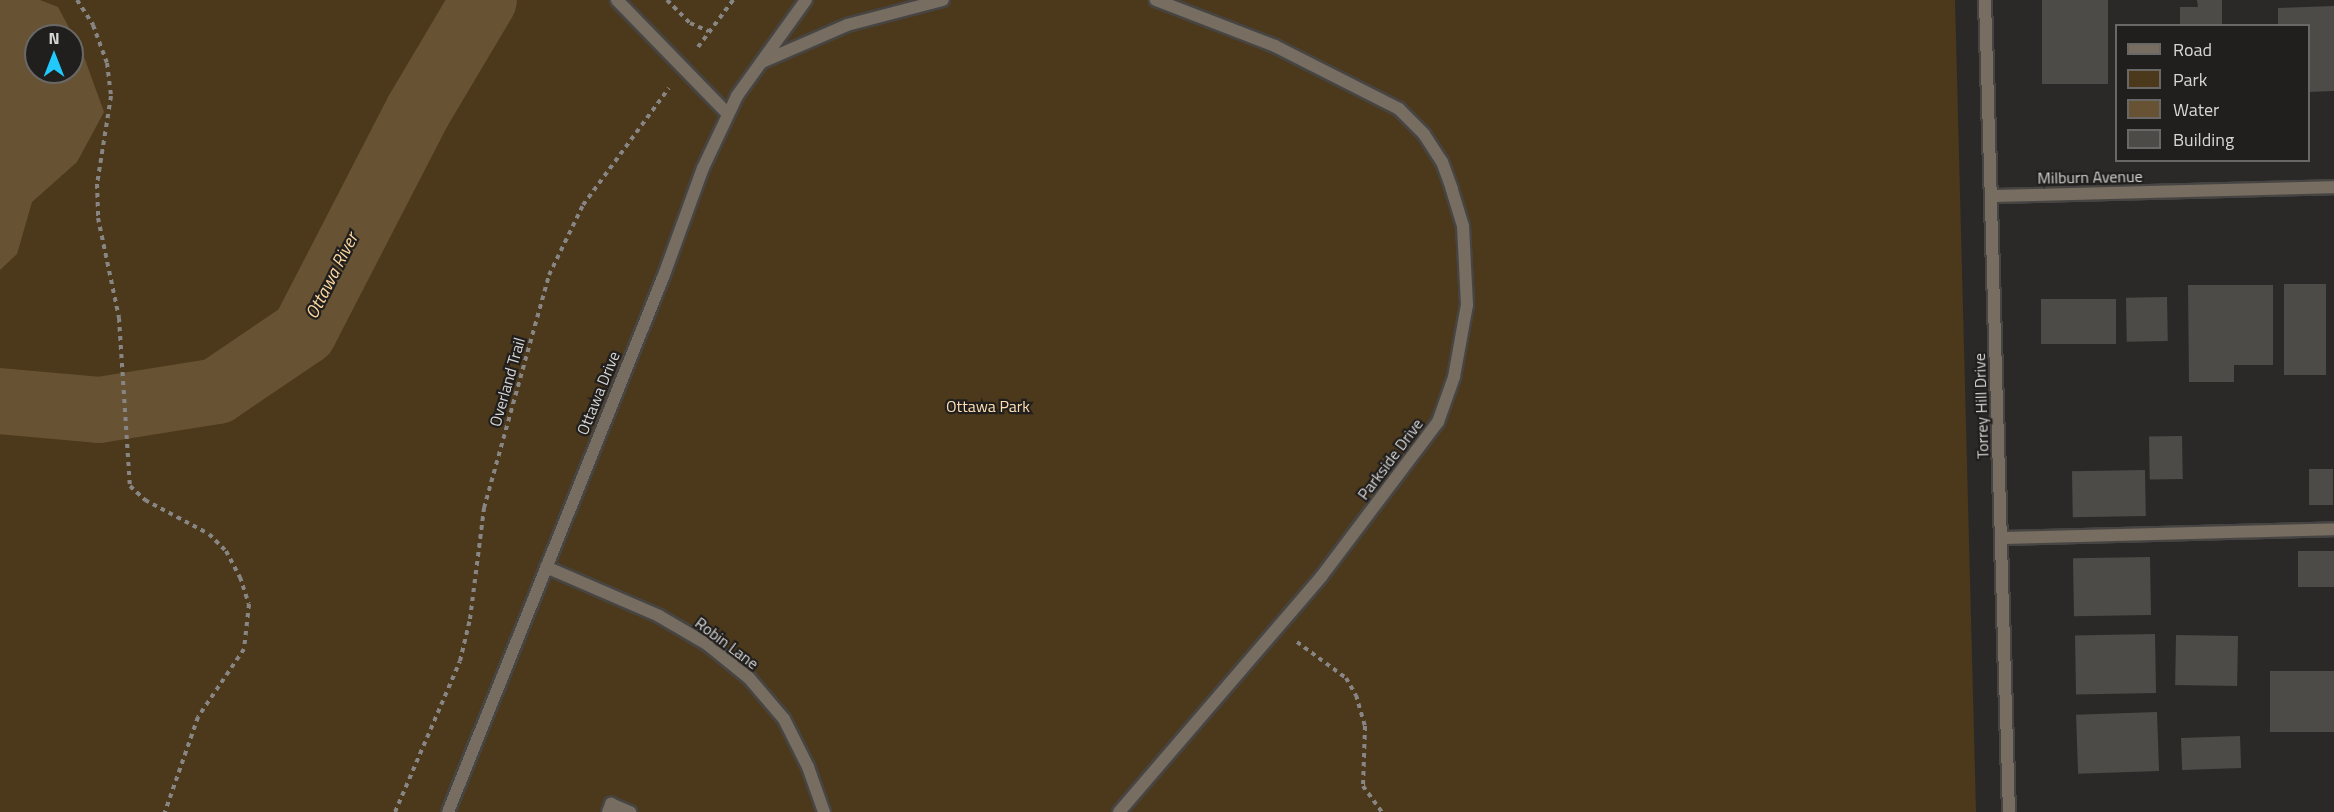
<!DOCTYPE html>
<html>
<head>
<meta charset="utf-8">
<style>
	body { margin:0 }
	#map { position:relative; width:2334px; height:812px; overflow:hidden; background:#2b2927; font-family:"Titillium Web",sans-serif }
	div>[style] { position:absolute }
	[style*='--x'] { left:calc(var(--x)*1px); top:calc(var(--y)*1px); width:calc(var(--w)*1px); rotate:calc(var(--a)*1deg) }
	.green>* { inset:0; background:#4c391b }
	.water>* { inset:0; background:#675334 }
	.river>* { height:66px; margin:-33px; padding:0 33px; transform-origin:33px; border-radius:33px; background:#675334 }
	.building>* { inset:0; background:#4d4b48; transform-origin:0 0 }
	.path>* { height:4px; margin-top:-2px; transform-origin:0; background:repeating-linear-gradient(90deg,#878684 0 4.5px,transparent 0 9px) }
	.roads { filter:drop-shadow(2px 0 #474543) drop-shadow(-2px 0 #474543) drop-shadow(0 2px #474543) drop-shadow(0 -2px #474543) }
	.service>* { height:12px; margin:-6px; padding:0 6px; transform-origin:6px; border-radius:6px; background:#776d60 }
	.minor>* { height:12px; margin:-6px; padding:0 6px; transform-origin:6px; border-radius:6px; background:#776d60 }
	span { translate:-50% -50%; white-space:nowrap; text-align:center; line-height:1.15; -webkit-text-stroke:4.5px #211f1d; paint-order:stroke }
	.street-label { font-size:16px; color:#d7d6d4 }
	.park-label { font-size:16px; color:#fddeb3 }
	.water-label { font-size:18px; color:#fed7a0; font-style:italic }
	.legend { position:absolute; left:2115px; top:24px; width:195px; height:138px; box-sizing:border-box; background:#211f1d; border:2px solid #6a6866; margin:0; padding:8px 10px; list-style:none; font-size:18px; color:#d7d6d4 }
	.legend li { display:flex; align-items:center; gap:12px; height:30px }
	.legend b { width:30px; border:2px solid #6a6866 }
	.north { position:absolute; left:24px; top:24px; width:60px; height:60px; box-sizing:border-box; background:#211f1d; border:2px solid #6a6866; border-radius:50%; rotate:0deg; font-size:16px; font-weight:700; line-height:24px; text-align:center; color:#d7d6d4 }
	.north::after { content:''; display:block; margin:auto; width:21px; height:27px; background:#21c9fd; clip-path:polygon(50% 0,100% 100%,50% 72%,0 100%) }
</style>
</head>
<body>
<div id="map">
	<div class="green">
		<i style="clip-path:polygon(evenodd,0 0,1955px 0,1976px 812px,0 812px,0 0,36px 36px,72px 36px,72px 72px,36px 72px,36px 36px)"></i>
	</div>
	<div class="water">
		<i style="clip-path:polygon(evenodd,0 0,40px 0,58px 7px,83px 54px,104px 112px,77px 162px,32px 202px,17px 254px,0 270px,0 0,36px 36px,72px 36px,72px 72px,36px 72px,36px 36px)"></i>
	</div>
	<div class="river">
		<i style="--x:0;--y:401;--w:99;--a:5.2"></i>
		<i style="--x:99;--y:410;--w:120;--a:-9.1"></i>
		<i style="--x:217;--y:391;--w:105;--a:-34.1"></i>
		<i style="--x:304;--y:332;--w:249;--a:-62.7"></i>
		<i style="--x:418;--y:111;--w:129;--a:-59.3"></i>
	</div>
	<div class="building">
		<i style="left:2042px;top:0;width:66px;height:84px"></i>
		<i style="clip-path:polygon(2197px 0,2222px 0,2222px 26px,2180px 26px,2180px 7px,2198px 7px)"></i>
		<i style="clip-path:polygon(2334px 6px,2334px 91px,2308px 92px,2308px 26px,2278px 26px,2278px 8px)"></i>
		<i style="left:2284px;top:284px;width:42px;height:91px"></i>
		<i style="clip-path:polygon(2188px 285px,2273px 285px,2273px 365px,2234px 365px,2234px 382px,2189px 382px)"></i>
		<i style="left:2167px;top:297px;width:44px;height:41px;rotate:89deg"></i>
		<i style="left:2116px;top:299px;width:45px;height:75px;rotate:90deg"></i>
		<i style="left:2182px;top:436px;width:43px;height:33px;rotate:89deg"></i>
		<i style="left:2309px;top:469px;width:24px;height:36px"></i>
		<i style="left:2145px;top:470px;width:46px;height:73px;rotate:89deg"></i>
		<i style="left:2298px;top:551px;width:36px;height:36px"></i>
		<i style="left:2150px;top:557px;width:58px;height:77px;rotate:89deg"></i>
		<i style="left:2155px;top:634px;width:59px;height:80px;rotate:89deg"></i>
		<i style="left:2176px;top:635px;width:62px;height:50px;rotate:1deg"></i>
		<i style="left:2334px;top:671px;width:61px;height:64px;rotate:90deg"></i>
		<i style="left:2157px;top:712px;width:59px;height:81px;rotate:88deg"></i>
		<i style="left:2240px;top:736px;width:32px;height:59px;rotate:88deg"></i>
	</div>
	<div class="path">
		<i style="--x:77;--y:0;--w:30;--a:57"></i>
		<i style="--x:93;--y:25;--w:40;--a:69.8"></i>
		<i style="--x:107;--y:63;--w:33;--a:83"></i>
		<i style="--x:111;--y:96;--w:89;--a:99"></i>
		<i style="--x:97;--y:184;--w:34;--a:88"></i>
		<i style="--x:98;--y:218;--w:102;--a:78.1"></i>
		<i style="--x:119;--y:318;--w:168;--a:86.3"></i>
		<i style="--x:130;--y:486;--w:21;--a:43"></i>
		<i style="--x:145;--y:500;--w:72;--a:28"></i>
		<i style="--x:209;--y:534;--w:24;--a:45"></i>
		<i style="--x:226;--y:551;--w:30;--a:62"></i>
		<i style="--x:240;--y:577;--w:28;--a:72"></i>
		<i style="--x:249;--y:604;--w:45;--a:96.3"></i>
		<i style="--x:244;--y:649;--w:82;--a:124.1"></i>
		<i style="--x:198;--y:717;--w:101;--a:109.2"></i>
		<i style="--x:667;--y:0;--w:33;--a:45"></i>
		<i style="--x:690;--y:23;--w:20;--a:24"></i>
		<i style="--x:698;--y:47;--w:59;--a:-53.3"></i>
		<i style="--x:1297;--y:642;--w:61;--a:36.3"></i>
		<i style="--x:1346;--y:678;--w:20;--a:60"></i>
		<i style="--x:1356;--y:695;--w:32;--a:74"></i>
		<i style="--x:1365;--y:726;--w:60;--a:91.9"></i>
		<i style="--x:1363;--y:786;--w:32;--a:54"></i>
		<i style="--x:395;--y:812;--w:164;--a:-66.7"></i>
		<i style="--x:460;--y:661;--w:43;--a:-76.6"></i>
		<i style="--x:470;--y:619;--w:112;--a:-82.8"></i>
		<i style="--x:484;--y:508;--w:242;--a:-74.4"></i>
		<i style="--x:549;--y:275;--w:78;--a:-64.1"></i>
		<i style="--x:583;--y:205;--w:145;--a:-53.7"></i>
	</div>
	<div class="roads">
		<div class="service">
			<i style="--x:2001;--y:538;--w:333;--a:-1.5"></i>
			<i style="--x:608;--y:812;--w:9;--a:-69"></i>
			<i style="--x:611;--y:804;--w:21;--a:23"></i>
		</div>
		<div class="minor">
			<i style="--x:617;--y:0;--w:159;--a:45.8"></i>
			<i style="--x:1985;--y:0;--w:812;--a:88.31"></i>
			<i style="--x:762;--y:62;--w:93;--a:-23.5"></i>
			<i style="--x:847;--y:25;--w:99;--a:-14.6"></i>
			<i style="--x:1992;--y:196;--w:342;--a:-1.5"></i>
			<i style="--x:546;--y:567;--w:123;--a:23.4"></i>
			<i style="--x:659;--y:616;--w:56;--a:30.3"></i>
			<i style="--x:707;--y:644;--w:54;--a:39"></i>
			<i style="--x:749;--y:678;--w:54;--a:49.5"></i>
			<i style="--x:784;--y:719;--w:54;--a:63.4"></i>
			<i style="--x:808;--y:767;--w:48;--a:70.4"></i>
			<i style="--x:448;--y:812;--w:579;--a:-68.09"></i>
			<i style="--x:664;--y:275;--w:114;--a:-70"></i>
			<i style="--x:703;--y:168;--w:80;--a:-64.7"></i>
			<i style="--x:737;--y:96;--w:118;--a:-54.3"></i>
			<i style="--x:1119;--y:812;--w:310;--a:-49.3"></i>
			<i style="--x:1321;--y:577;--w:194;--a:-53"></i>
			<i style="--x:1438;--y:422;--w:48;--a:-70.4"></i>
			<i style="--x:1454;--y:377;--w:73;--a:-79.8"></i>
			<i style="--x:1467;--y:305;--w:79;--a:-92.9"></i>
			<i style="--x:1463;--y:226;--w:39;--a:-107"></i>
			<i style="--x:1452;--y:189;--w:29;--a:-110"></i>
			<i style="--x:1442;--y:162;--w:33;--a:-123"></i>
			<i style="--x:1424;--y:134;--w:35;--a:-135"></i>
			<i style="--x:1399;--y:109;--w:139;--a:-153.1"></i>
			<i style="--x:1275;--y:46;--w:128;--a:-158.9"></i>
		</div>
	</div>
	<div class="street-label">
		<span style="left:2090px;top:177px;rotate:-1deg">Milburn Avenue</span>
		<span style="left:507px;top:382px;rotate:-74deg">Overland Trail</span>
		<span style="left:598px;top:393px;rotate:-68deg">Ottawa Drive</span>
		<span style="left:1981px;top:406px;rotate:-92deg">Torrey Hill Drive</span>
		<span style="left:1390px;top:459px;rotate:-53deg">Parkside Drive</span>
		<span style="left:727px;top:643px;rotate:37deg">Robin Lane</span>
	</div>
	<div class="park-label">
		<span style="left:988px;top:406px">Ottawa Park</span>
	</div>
	<div class="water-label">
		<span style="left:332px;top:276px;rotate:-63deg">Ottawa River</span>
	</div>
	<ul class="legend">
	<li><b style="height:8px;background:#776d60"></b>Road</li>
	<li><b style="height:16px;background:#4c391b"></b>Park</li>
	<li><b style="height:16px;background:#675334"></b>Water</li>
	<li><b style="height:16px;background:#4d4b48"></b>Building</li>
	</ul>
	<div class="north">N</div>
</div>
</body>
</html>
